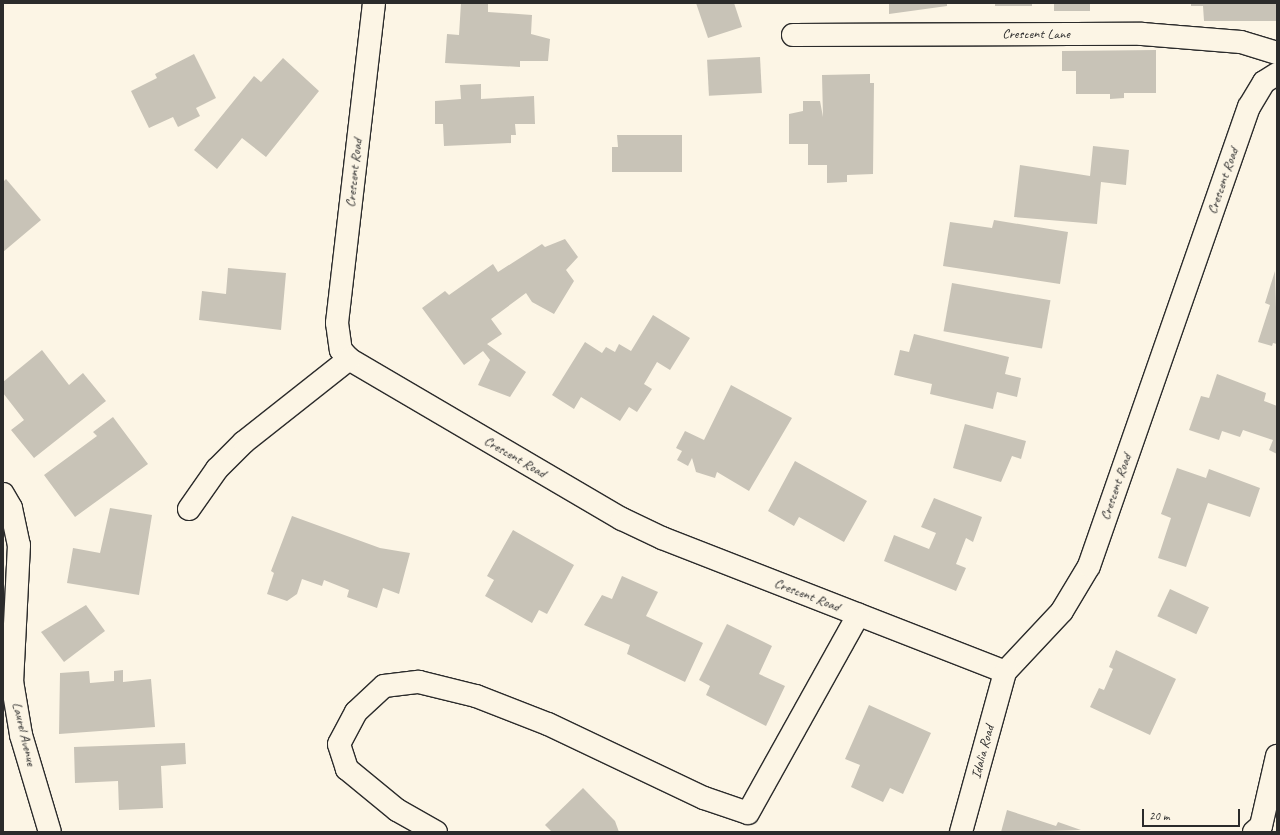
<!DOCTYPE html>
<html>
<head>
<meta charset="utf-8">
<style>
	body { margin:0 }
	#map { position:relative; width:1280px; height:835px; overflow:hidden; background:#fcf5e5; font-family:Caveat,sans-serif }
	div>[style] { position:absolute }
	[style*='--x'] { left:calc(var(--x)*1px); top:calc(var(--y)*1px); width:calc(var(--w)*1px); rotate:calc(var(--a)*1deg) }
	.building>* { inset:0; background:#c8c3b7; transform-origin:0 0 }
	.roads { filter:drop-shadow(1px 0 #2b2b2b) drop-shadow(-1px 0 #2b2b2b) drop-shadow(0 1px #2b2b2b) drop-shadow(0 -1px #2b2b2b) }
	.minor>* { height:22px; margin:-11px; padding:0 11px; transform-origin:11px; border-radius:11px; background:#fcf5e5 }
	span { translate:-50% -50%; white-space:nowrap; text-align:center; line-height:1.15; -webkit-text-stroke:3.5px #fcf5e5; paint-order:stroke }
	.street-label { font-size:14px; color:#2b2b2b }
	.frame { position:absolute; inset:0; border:4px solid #2b2b2b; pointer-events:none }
	.scale { position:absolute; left:1142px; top:809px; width:98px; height:18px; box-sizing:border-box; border:2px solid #2b2b2b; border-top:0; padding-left:5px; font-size:12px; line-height:14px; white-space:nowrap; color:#2b2b2b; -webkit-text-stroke:3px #fcf5e5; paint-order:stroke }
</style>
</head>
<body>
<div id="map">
	<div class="building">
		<i style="clip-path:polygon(461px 3px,488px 3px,488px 12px,532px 15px,531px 34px,550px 39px,548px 61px,520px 61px,520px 67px,445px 63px,447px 34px,459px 35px)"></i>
		<i style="clip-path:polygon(696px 3px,734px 3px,742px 27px,708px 38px)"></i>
		<i style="clip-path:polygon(889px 3px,947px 3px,947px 6px,889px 14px)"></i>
		<i style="left:995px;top:3px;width:37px;height:3px"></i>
		<i style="left:1054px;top:3px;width:36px;height:8px"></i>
		<i style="clip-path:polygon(1191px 3px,1277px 3px,1277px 21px,1204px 21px,1203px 6px,1191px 6px)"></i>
		<i style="clip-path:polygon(1156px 50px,1156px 93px,1124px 93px,1124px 98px,1110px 99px,1110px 94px,1076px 94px,1076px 71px,1062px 71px,1062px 51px)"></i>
		<i style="clip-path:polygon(194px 54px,216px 98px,196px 108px,200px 116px,178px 127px,173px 117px,149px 128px,131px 91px,157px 78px,155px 74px)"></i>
		<i style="left:760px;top:57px;width:36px;height:53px;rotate:87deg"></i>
		<i style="clip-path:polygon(283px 58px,319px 91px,266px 157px,242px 138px,217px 169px,194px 150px,254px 76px,261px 82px)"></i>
		<i style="clip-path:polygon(870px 74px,870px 83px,874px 83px,873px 174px,847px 175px,847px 182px,827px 183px,827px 165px,808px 165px,808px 144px,789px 144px,789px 114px,803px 111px,803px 101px,820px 101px,823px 117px,822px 75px)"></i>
		<i style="clip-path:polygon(481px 84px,481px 99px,534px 96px,535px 124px,515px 124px,516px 135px,511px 135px,511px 143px,444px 146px,443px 124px,435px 124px,435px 101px,461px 99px,460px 85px)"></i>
		<i style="clip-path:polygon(617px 135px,682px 135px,682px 172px,612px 172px,612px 147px,618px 147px)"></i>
		<i style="clip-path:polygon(1093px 146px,1129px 150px,1126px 185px,1101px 182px,1097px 224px,1014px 217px,1020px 165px,1090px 176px)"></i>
		<i style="clip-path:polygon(6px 179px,41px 220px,3px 252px,3px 182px)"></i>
		<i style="clip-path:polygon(994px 220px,1068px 232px,1060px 284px,943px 266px,950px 222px,992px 228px)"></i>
		<i style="clip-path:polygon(565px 239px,578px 257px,566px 270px,574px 281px,554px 314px,532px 302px,526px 293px,491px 319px,502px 334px,487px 344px,526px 372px,510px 397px,478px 385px,490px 360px,483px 351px,464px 365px,422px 308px,445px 291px,449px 295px,493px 264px,498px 272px,542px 244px,545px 247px)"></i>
		<i style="clip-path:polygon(228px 268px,286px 273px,281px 330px,199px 320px,202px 291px,226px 294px)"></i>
		<i style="clip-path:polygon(1275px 271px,1277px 344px,1273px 343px,1272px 346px,1258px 342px,1270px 305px,1265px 303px)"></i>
		<i style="left:952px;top:283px;width:100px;height:49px;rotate:10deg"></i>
		<i style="clip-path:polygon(653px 315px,690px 338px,670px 370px,657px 362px,644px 384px,652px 389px,637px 412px,629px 407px,620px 421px,581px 397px,574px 409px,552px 395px,585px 342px,602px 353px,606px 347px,615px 352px,619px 344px,631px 351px)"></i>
		<i style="clip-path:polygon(914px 334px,1009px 357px,1005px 374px,1021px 378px,1017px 397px,997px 392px,993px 409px,930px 394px,932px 384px,894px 375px,900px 350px,909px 352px)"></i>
		<i style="clip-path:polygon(42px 350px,69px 385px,83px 373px,106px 401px,34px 458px,11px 430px,24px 420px,3px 393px,3px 382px)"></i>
		<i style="clip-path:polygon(1217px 374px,1266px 393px,1264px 401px,1277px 406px,1277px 454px,1269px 450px,1273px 440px,1243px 430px,1240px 437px,1222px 431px,1219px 440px,1189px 430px,1201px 396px,1209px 398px)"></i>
		<i style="clip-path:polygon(731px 385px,792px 418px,749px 491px,717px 472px,715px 478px,696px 472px,692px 458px,688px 466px,677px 460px,682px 451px,676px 448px,685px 431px,704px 440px)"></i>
		<i style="clip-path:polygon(113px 417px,148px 464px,75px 517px,44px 475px,97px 436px,93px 432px)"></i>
		<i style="clip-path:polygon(965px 424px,1026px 441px,1021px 459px,1012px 456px,1001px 482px,953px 468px)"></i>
		<i style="clip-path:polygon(795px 461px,867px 501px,844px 542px,799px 517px,794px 526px,768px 511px)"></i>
		<i style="clip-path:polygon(1177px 468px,1206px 478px,1209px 469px,1260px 488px,1250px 517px,1208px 503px,1186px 567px,1158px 558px,1171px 518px,1161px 514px)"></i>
		<i style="clip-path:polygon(934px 498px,982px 517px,973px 542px,966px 538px,956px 564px,966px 568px,956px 591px,884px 561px,894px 535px,929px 549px,936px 533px,921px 527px)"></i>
		<i style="clip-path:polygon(110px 508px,152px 515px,139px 595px,67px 583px,73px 548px,100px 553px)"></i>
		<i style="clip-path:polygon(292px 516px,380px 548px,410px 553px,399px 594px,383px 588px,377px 608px,347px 597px,349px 590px,324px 580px,322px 586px,302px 579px,297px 594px,287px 601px,267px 594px,274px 573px,271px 571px)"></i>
		<i style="clip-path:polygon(513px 530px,574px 565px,547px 614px,539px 610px,532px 623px,485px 596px,494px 580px,487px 576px)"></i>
		<i style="clip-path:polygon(622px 576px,658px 592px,646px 616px,703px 643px,685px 682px,627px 654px,630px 645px,584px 625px,602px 595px,612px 599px)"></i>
		<i style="left:1170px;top:589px;width:43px;height:30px;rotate:25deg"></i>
		<i style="clip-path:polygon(86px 605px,105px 631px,64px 662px,41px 632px)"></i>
		<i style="clip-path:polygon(727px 624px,772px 646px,759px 674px,785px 686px,766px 726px,706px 695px,710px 686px,699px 680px)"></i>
		<i style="clip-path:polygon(1116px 650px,1176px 679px,1150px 735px,1090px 707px,1099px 688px,1104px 690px,1113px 669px,1109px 667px)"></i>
		<i style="clip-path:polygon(123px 670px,123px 682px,151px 679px,155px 727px,59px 734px,60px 673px,89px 671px,90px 683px,114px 681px,114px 671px)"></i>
		<i style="clip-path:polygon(869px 705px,931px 733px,903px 794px,890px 788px,883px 802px,851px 787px,860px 765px,845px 759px)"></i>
		<i style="clip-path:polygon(185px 743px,186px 764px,161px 766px,163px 808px,119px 810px,118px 781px,75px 783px,74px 747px)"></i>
		<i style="clip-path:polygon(583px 788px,615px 821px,619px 832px,552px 832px,545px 825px)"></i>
		<i style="clip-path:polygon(1007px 810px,1056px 826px,1058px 822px,1081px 830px,1001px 832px)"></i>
	</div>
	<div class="roads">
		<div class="minor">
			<i style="--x:374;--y:3;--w:322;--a:96.6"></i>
			<i style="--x:337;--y:323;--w:27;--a:82"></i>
			<i style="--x:341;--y:350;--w:12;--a:48"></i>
			<i style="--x:349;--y:359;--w:316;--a:30.4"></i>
			<i style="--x:622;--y:519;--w:44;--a:25.4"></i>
			<i style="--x:662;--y:538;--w:368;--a:21.3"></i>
			<i style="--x:1005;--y:672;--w:83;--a:-46.9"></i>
			<i style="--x:1062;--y:611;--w:52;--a:-59"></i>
			<i style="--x:1089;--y:566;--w:486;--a:-70.8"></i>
			<i style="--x:1249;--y:107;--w:29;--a:-59"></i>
			<i style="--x:1264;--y:82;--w:15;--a:-32"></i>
			<i style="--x:793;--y:35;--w:349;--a:-0.2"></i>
			<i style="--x:1142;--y:34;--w:99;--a:4.6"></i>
			<i style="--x:1241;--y:42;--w:38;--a:17"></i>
			<i style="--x:3;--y:494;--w:16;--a:60"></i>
			<i style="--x:11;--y:508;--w:38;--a:78"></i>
			<i style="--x:19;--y:545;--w:136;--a:92.9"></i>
			<i style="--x:12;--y:681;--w:55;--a:80.5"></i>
			<i style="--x:21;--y:735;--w:101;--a:73.4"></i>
			<i style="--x:189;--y:509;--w:49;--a:-55"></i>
			<i style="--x:217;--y:469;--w:38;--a:-45"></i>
			<i style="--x:244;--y:442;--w:134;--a:-38.3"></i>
			<i style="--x:436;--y:832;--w:45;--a:-150.6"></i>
			<i style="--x:397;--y:810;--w:65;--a:-140.6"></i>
			<i style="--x:347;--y:769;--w:26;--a:-108"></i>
			<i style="--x:339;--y:744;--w:36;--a:-62"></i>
			<i style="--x:356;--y:712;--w:38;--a:-43"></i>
			<i style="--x:384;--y:686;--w:35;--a:-7"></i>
			<i style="--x:419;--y:682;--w:59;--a:13.8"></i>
			<i style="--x:476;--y:696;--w:77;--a:21.3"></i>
			<i style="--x:548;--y:724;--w:173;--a:25.4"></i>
			<i style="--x:704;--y:798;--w:46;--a:18.8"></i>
			<i style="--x:748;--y:813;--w:227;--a:-60.9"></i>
			<i style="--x:961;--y:832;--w:166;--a:-74.6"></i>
			<i style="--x:1254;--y:832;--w:9;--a:-41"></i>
			<i style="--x:1261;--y:826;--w:72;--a:-77.1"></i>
		</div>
	</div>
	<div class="street-label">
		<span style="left:1036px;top:34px">Crescent Lane</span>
		<span style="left:354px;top:173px;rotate:-84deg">Crescent Road</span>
		<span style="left:1223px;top:181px;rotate:-71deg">Crescent Road</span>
		<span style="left:515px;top:457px;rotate:30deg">Crescent Road</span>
		<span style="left:1116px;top:487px;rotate:-71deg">Crescent Road</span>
		<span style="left:807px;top:595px;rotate:21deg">Crescent Road</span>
		<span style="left:24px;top:734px;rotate:77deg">Laurel Avenue</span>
		<span style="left:983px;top:752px;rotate:-75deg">Idalia Road</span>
	</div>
	<div class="frame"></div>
	<div class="scale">20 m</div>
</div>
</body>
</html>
